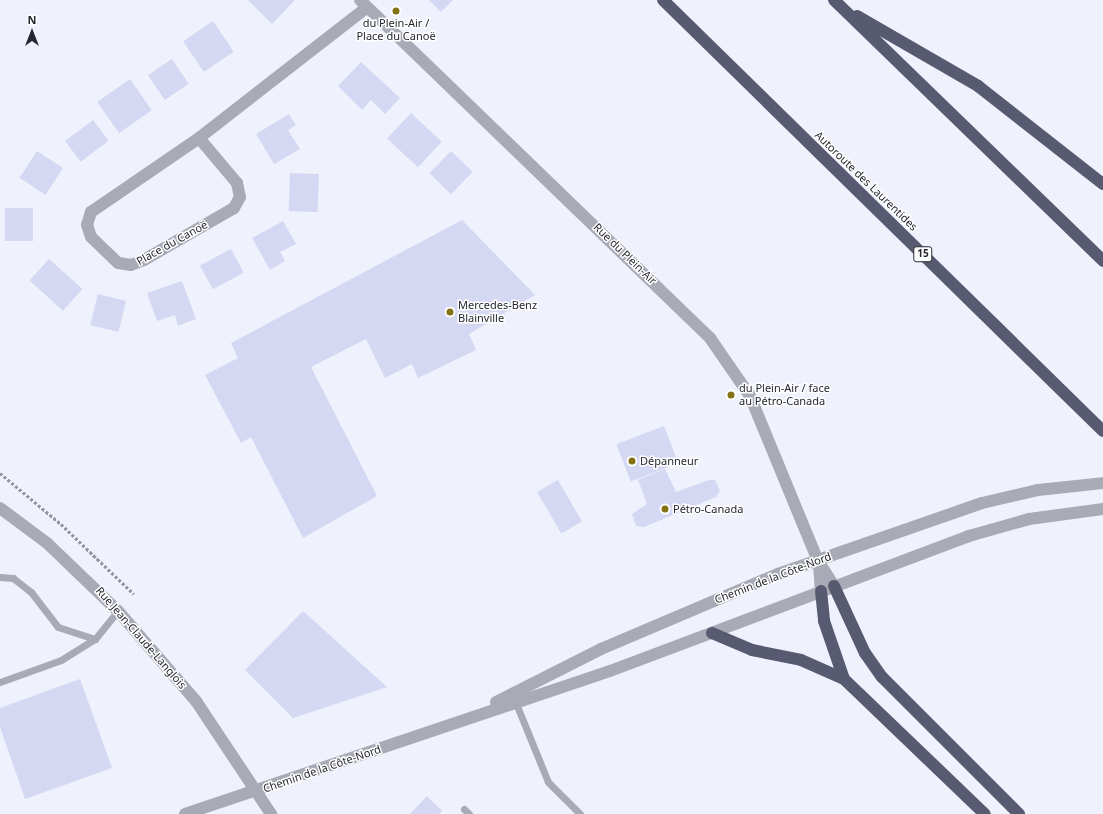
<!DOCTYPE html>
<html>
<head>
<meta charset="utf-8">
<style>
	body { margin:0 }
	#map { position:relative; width:1103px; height:814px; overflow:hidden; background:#eff1fc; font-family:"Noto Sans",sans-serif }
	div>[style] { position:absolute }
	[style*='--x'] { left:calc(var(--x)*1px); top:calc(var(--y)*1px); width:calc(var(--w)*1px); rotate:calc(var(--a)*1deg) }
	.building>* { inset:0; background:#d4d8f2; transform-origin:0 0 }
	.path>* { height:2.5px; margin-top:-1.25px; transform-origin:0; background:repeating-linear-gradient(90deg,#92949e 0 3px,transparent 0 5px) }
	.service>* { height:7px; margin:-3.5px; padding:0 3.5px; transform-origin:3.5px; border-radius:3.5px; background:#a8aab5 }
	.minor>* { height:12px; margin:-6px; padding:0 6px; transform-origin:6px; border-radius:6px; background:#a8aab5 }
	.tertiary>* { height:12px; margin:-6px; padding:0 6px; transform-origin:6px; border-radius:6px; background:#a8aab5 }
	.motorway>* { height:12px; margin:-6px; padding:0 6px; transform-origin:6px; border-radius:6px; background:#575a70 }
	.dots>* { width:11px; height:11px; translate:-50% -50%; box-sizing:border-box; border:2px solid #fff; border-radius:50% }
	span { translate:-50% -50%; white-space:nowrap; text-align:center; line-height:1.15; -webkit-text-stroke:3px #fff; paint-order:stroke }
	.shield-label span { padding:1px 3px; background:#fff; border:1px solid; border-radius:3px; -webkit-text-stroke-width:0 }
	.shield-label { font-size:10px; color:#262831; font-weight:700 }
	.poi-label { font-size:11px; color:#262831 }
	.left { translate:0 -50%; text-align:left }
	.street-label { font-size:11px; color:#262831 }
	.north { position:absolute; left:12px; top:12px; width:40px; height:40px; -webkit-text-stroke:3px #fff; paint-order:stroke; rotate:0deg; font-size:11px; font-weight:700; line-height:16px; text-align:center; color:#262831 }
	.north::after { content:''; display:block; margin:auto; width:14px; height:18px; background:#262831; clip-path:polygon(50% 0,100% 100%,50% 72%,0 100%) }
</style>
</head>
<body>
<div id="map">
	<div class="building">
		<i style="clip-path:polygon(248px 0,295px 0,272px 24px)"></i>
		<i style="clip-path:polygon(429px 0,453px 0,441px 12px)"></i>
		<i style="left:213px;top:21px;width:37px;height:36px;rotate:56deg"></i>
		<i style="left:172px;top:59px;width:30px;height:29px;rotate:56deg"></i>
		<i style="clip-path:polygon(361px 62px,400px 98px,385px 114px,371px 100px,362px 110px,338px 86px)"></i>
		<i style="left:130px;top:79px;width:38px;height:40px;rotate:55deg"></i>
		<i style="left:411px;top:113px;width:42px;height:35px;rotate:43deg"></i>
		<i style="clip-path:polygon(289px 114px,296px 125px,288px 130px,300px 149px,274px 164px,256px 134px)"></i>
		<i style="left:93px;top:120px;width:26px;height:35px;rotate:53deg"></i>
		<i style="left:37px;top:151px;width:31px;height:32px;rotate:33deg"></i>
		<i style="left:451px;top:151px;width:30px;height:31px;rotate:44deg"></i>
		<i style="left:290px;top:173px;width:29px;height:38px;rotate:2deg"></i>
		<i style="left:5px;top:208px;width:28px;height:33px"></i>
		<i style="clip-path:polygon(462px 220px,535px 295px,469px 334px,476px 350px,418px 378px,412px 364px,385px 378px,366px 339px,311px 367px,377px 496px,303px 538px,251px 437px,241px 443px,205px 375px,238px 358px,231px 343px)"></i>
		<i style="clip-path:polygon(283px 221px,296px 244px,280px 252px,285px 261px,270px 270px,252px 238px)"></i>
		<i style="left:231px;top:249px;width:27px;height:35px;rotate:62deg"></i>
		<i style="left:49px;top:259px;width:45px;height:29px;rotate:42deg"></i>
		<i style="clip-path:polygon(182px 281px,196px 319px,178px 326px,175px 315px,157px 321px,147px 293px)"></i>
		<i style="left:98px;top:294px;width:29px;height:32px;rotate:14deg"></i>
		<i style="left:664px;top:426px;width:40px;height:51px;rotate:69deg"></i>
		<i style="clip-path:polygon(665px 469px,676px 492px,709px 480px,715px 480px,720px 491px,716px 497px,644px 527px,636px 526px,632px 514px,647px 504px,638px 480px)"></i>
		<i style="left:558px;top:480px;width:48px;height:24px;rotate:60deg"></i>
		<i style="clip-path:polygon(303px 611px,387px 687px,293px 718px,245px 670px)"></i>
		<i style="clip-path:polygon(80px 679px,112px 768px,25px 799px,0 727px,0 708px)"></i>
		<i style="clip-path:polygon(427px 796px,442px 811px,439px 814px,410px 814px)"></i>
	</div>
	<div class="path">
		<i style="--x:0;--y:473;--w:80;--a:39.9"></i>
		<i style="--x:61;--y:524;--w:101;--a:43.8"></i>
	</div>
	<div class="service">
		<i style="--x:0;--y:577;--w:13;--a:4"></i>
		<i style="--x:13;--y:578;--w:23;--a:38"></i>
		<i style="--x:31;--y:592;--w:44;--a:52.4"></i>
		<i style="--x:58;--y:627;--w:39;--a:18"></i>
		<i style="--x:0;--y:682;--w:65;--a:-19.8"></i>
		<i style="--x:61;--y:660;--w:40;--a:-32"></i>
		<i style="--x:95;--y:639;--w:36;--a:-51"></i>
		<i style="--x:515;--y:701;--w:87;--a:67.8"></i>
		<i style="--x:548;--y:782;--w:45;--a:45"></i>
		<i style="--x:464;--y:809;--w:7;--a:45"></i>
	</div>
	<div class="minor">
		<i style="--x:360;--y:0;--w:487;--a:44"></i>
		<i style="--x:710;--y:338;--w:70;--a:55.4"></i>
		<i style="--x:750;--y:396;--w:178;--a:67.6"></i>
		<i style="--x:818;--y:561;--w:30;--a:57"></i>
		<i style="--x:199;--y:138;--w:59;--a:49.8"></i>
		<i style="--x:237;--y:183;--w:14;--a:78"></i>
		<i style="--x:240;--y:197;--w:13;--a:119"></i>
		<i style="--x:234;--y:208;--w:104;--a:150"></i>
		<i style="--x:144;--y:260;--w:14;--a:159"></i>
		<i style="--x:131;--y:265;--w:13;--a:-171"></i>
		<i style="--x:118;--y:263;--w:37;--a:-136"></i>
		<i style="--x:91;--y:237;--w:13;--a:-108"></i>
		<i style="--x:87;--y:225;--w:14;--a:-73"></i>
		<i style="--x:91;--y:212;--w:131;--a:-34.4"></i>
		<i style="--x:199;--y:138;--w:213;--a:-37.9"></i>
		<i style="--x:0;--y:508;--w:59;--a:36.7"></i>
		<i style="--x:47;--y:543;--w:98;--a:43.8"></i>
		<i style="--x:118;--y:611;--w:119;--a:49.1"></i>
		<i style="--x:196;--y:701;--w:136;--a:56.4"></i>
		<i style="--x:819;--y:564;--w:27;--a:86"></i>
	</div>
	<div class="tertiary">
		<i style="--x:496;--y:702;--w:118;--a:-26.8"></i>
		<i style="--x:601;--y:649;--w:192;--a:-23"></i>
		<i style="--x:778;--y:574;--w:216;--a:-19.2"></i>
		<i style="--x:982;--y:503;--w:57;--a:-13.1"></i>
		<i style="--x:1038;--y:490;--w:65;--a:-6.1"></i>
		<i style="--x:185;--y:814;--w:448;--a:-18.6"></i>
		<i style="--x:610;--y:671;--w:384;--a:-20.6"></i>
		<i style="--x:969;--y:536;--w:62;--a:-15.8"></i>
		<i style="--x:1029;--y:519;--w:75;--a:-7.7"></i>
	</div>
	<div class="motorway">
		<i style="--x:663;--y:0;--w:616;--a:44.41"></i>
		<i style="--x:834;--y:0;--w:375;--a:44.1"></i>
		<i style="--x:857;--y:16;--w:140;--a:30"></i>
		<i style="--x:978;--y:86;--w:159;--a:38.1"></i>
		<i style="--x:834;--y:586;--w:74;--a:65.2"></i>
		<i style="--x:865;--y:653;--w:29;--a:55"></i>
		<i style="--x:882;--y:677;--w:194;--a:45"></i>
		<i style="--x:821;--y:591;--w:30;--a:84"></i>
		<i style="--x:824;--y:621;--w:61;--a:71"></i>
		<i style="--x:712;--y:633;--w:43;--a:23"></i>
		<i style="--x:752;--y:650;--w:50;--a:11.5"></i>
		<i style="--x:801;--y:660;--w:47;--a:23.8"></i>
		<i style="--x:844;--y:679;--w:195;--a:43.8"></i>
	</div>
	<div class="dots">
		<i style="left:396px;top:11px;background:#847315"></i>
		<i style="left:450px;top:312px;background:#847315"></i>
		<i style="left:731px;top:395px;background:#847315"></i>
		<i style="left:632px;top:461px;background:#847315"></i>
		<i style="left:665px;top:509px;background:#847315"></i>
	</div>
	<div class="shield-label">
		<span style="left:923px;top:254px">15</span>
	</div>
	<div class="poi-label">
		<span style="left:396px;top:30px">du Plein-Air /<br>Place du Canoë</span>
		<span class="left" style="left:458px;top:312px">Mercedes-Benz<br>Blainville</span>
		<span class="left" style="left:739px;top:395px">du Plein-Air / face<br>au Pétro-Canada</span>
		<span class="left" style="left:640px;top:461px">Dépanneur</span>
		<span class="left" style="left:673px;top:509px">Pétro-Canada</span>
	</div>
	<div class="street-label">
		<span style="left:866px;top:181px;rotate:44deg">Autoroute des Laurentides</span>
		<span style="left:172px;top:243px;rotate:-29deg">Place du Canoë</span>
		<span style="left:625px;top:254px;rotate:44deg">Rue du Plein-Air</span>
		<span style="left:773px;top:578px;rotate:-21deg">Chemin de la Côte-Nord</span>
		<span style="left:141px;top:638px;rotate:49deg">Rue Jean-Claude-Langlois</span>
		<span style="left:322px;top:769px;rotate:-19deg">Chemin de la Côte-Nord</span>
	</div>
	<div class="north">N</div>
</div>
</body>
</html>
